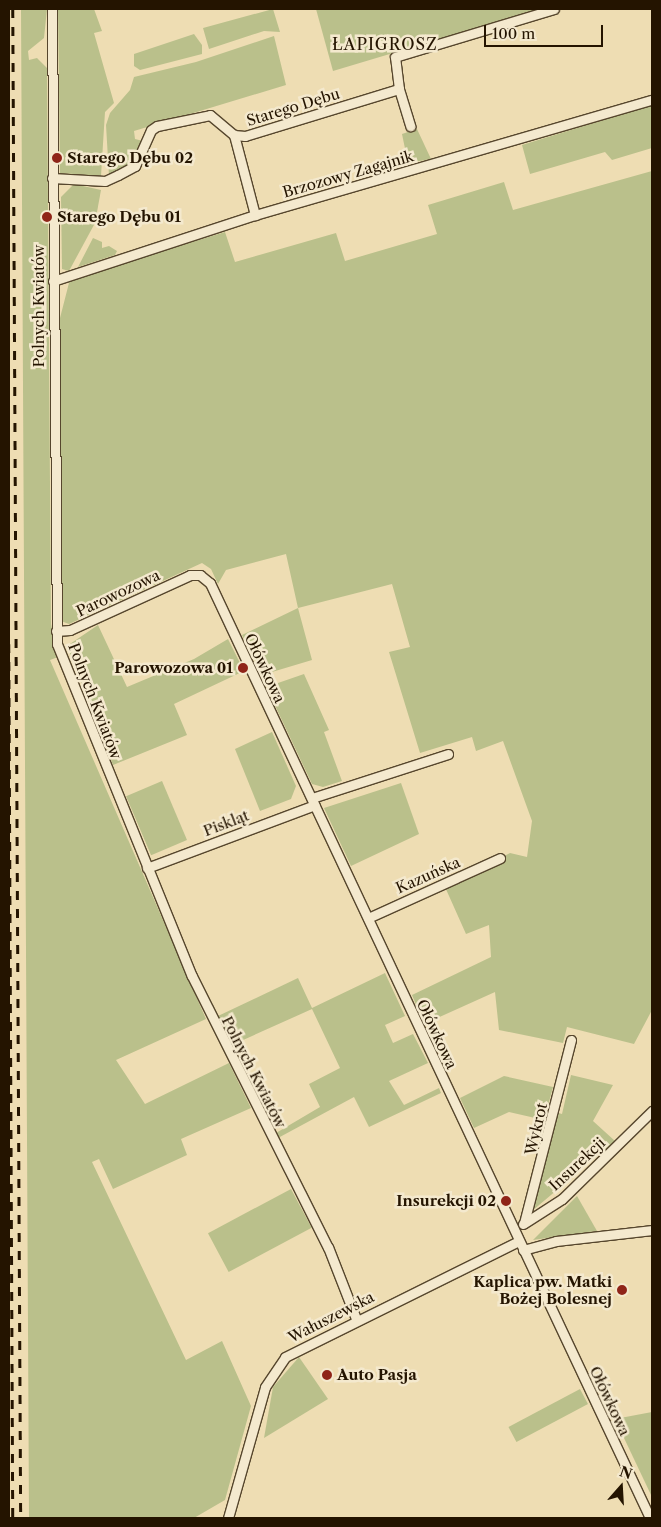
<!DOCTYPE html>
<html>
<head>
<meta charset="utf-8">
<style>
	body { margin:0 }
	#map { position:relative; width:661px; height:1527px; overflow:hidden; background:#eeddb3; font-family:"Libre Caslon Text",serif }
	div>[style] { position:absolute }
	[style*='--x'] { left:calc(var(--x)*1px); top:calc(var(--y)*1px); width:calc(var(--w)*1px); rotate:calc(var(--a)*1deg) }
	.green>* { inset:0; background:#bac08b; transform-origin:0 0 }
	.roads { filter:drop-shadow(1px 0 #56462d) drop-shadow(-1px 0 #56462d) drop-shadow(0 1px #56462d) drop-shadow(0 -1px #56462d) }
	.minor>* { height:9px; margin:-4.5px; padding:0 4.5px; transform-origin:4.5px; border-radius:4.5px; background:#f4e9ce }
	.rail>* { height:2.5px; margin-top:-1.25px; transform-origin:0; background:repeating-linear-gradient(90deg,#241400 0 9px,transparent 0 18px) }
	.dots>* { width:14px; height:14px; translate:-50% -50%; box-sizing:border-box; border:2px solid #f4e9ce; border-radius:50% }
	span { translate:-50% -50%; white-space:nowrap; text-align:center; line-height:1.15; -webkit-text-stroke:5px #f4e9ce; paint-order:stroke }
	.street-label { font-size:15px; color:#241400 }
	.poi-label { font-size:15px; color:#241400; font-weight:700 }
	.left { translate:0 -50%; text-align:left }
	.right { translate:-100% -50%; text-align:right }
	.neighbourhood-label { font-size:16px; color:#241400; letter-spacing:1px }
	.frame { position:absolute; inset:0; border:10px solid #241400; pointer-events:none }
	.north { position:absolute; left:596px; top:1462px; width:50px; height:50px; -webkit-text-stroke:4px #f4e9ce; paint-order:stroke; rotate:19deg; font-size:14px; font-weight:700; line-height:20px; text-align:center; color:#241400 }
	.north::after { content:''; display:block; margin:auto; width:18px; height:22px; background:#241400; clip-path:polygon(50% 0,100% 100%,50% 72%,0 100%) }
	.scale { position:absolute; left:484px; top:25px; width:119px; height:22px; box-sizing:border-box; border:2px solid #241400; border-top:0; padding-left:6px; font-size:15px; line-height:18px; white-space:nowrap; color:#241400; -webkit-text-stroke:4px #f4e9ce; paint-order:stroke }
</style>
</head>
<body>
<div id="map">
	<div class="green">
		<i style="clip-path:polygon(21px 9px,47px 9px,44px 38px,28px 51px,29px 60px,37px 58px,47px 68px,51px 624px,58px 657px,50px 660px,206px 1019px,116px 1060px,145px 1104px,229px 1063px,251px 1108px,181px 1139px,187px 1155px,113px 1189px,99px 1159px,92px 1162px,186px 1360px,222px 1341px,251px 1406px,225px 1500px,194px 1518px,29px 1518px)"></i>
		<i style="clip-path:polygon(58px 9px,94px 9px,102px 31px,94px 33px,114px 103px,105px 112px,101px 176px,60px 173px)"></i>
		<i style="clip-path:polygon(273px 9px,280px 32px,264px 31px,209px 49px,203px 28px)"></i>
		<i style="clip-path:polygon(316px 9px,540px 9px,333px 71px)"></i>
		<i style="clip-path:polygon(194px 34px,202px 45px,202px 54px,140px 70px,134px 66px,134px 54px)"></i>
		<i style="clip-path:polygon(274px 36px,286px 85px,134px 131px,135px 139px,143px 141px,134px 164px,109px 176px,106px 125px,110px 113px,130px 90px,134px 77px,196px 62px)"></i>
		<i style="clip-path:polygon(652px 105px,652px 148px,612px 160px,605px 152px,530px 174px,522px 145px)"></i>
		<i style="clip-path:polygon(417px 129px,431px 159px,408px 163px,402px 134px)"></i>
		<i style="clip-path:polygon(652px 171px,652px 1010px,634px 1044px,567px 1027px,563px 1043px,499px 1030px,495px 992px,424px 1024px,412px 995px,491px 957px,489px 925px,466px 934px,445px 887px,510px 853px,527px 857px,532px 821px,503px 741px,476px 751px,472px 737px,420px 753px,389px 652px,410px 647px,392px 584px,298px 608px,312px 660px,262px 675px,242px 635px,298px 608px,286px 554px,226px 570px,218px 584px,211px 569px,202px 563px,69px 624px,61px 621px,56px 352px,60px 318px,70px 279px,225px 232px,235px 262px,336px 233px,345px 261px,437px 234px,428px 205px,504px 182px,513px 210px)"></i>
		<i style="clip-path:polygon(74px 184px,101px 190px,95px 223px,69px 271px,62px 269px,61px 197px)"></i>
		<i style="clip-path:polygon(93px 238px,102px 242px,102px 248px,109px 246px,117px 251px,115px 255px,78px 267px)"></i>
		<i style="clip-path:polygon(98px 625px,127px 687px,194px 659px,228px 639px,244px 671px,174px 704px,187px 735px,113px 765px,67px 646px)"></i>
		<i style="clip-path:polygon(304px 674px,329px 730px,324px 732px,342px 781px,323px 787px,312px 784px,271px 697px,278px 683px)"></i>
		<i style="clip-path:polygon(272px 732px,296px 786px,291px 799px,260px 811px,235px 749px)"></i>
		<i style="left:162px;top:781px;width:64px;height:39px;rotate:67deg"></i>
		<i style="clip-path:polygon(401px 783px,419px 834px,351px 866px,324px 808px)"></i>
		<i style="clip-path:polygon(385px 973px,405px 1016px,385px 1025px,393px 1043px,413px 1034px,428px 1063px,389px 1081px,404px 1105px,439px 1088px,441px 1093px,369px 1127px,354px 1097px,278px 1138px,276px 1133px,320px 1107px,309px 1084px,340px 1068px,312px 1009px,232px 1045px,218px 1016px,298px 978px,312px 1008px)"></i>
		<i style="clip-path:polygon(571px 1075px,613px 1085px,593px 1121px,615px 1141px,532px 1211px,555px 1112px,562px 1114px)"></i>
		<i style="clip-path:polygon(504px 1076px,553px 1087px,544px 1120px,509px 1112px,474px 1128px,460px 1098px)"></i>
		<i style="left:291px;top:1189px;width:44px;height:94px;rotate:62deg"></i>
		<i style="clip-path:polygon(577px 1196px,597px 1231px,533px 1240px)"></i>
		<i style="clip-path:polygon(299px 1357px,328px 1399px,264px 1438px,273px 1387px)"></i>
		<i style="left:580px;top:1389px;width:17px;height:81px;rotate:62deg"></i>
		<i style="clip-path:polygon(652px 1412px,652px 1497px,615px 1419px)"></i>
	</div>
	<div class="roads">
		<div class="minor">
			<i style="--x:52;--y:9;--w:635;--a:89.55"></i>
			<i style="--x:57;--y:644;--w:358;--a:67.9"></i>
			<i style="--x:192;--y:976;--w:303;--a:63.4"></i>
			<i style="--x:328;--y:1247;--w:77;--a:68.7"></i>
			<i style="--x:399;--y:89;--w:39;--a:73"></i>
			<i style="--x:234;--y:135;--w:83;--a:75.3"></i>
			<i style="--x:52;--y:178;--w:53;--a:3.2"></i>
			<i style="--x:105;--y:181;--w:14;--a:-25"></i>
			<i style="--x:118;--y:175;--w:19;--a:-28"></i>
			<i style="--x:135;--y:166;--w:39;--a:-66"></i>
			<i style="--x:151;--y:130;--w:7;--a:-34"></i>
			<i style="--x:157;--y:126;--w:54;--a:-11.7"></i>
			<i style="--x:210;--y:115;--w:31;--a:40"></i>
			<i style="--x:234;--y:135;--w:11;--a:5"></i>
			<i style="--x:245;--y:136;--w:161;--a:-17"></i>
			<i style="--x:399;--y:89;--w:32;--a:-97"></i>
			<i style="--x:395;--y:57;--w:166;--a:-16.8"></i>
			<i style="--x:53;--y:281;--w:213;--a:-18.1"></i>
			<i style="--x:255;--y:215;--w:413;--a:-16.2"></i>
			<i style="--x:56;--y:631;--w:14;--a:-4"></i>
			<i style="--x:70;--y:630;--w:132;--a:-24.6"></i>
			<i style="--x:190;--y:575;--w:10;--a:0"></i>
			<i style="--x:200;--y:575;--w:13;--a:39"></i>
			<i style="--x:210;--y:583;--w:1033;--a:64.8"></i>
			<i style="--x:312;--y:798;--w:143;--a:-17.9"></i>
			<i style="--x:147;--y:868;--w:179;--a:-20.6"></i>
			<i style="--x:368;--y:918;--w:145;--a:-24.4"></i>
			<i style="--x:524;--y:1223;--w:189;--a:-75.6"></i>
			<i style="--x:523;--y:1224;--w:46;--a:-32.7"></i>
			<i style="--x:562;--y:1199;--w:126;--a:-44.4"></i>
			<i style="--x:523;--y:1250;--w:34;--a:-15"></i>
			<i style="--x:556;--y:1241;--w:97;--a:-6.5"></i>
			<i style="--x:228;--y:1518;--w:136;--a:-74.2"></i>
			<i style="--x:265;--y:1387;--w:36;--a:-56"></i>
			<i style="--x:285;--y:1357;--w:261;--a:-26.4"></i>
		</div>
	</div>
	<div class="rail">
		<i style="--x:13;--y:9;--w:1509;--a:89.7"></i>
		<i style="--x:9;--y:644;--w:874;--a:89.74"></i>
	</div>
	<div class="dots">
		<i style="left:57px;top:158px;background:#8f2418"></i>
		<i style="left:47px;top:217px;background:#8f2418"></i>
		<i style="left:243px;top:668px;background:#8f2418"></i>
		<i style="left:506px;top:1201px;background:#8f2418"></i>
		<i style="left:622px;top:1290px;background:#8f2418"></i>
		<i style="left:327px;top:1375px;background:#8f2418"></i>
	</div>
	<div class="street-label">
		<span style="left:293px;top:107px;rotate:-17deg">Starego Dębu</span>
		<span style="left:348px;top:174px;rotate:-16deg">Brzozowy Zagajnik</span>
		<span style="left:39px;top:306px;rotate:-90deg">Polnych Kwiatów</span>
		<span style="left:118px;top:593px;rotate:-25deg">Parowozowa</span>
		<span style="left:265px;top:668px;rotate:65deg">Ołówkowa</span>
		<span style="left:95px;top:701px;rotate:69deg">Polnych Kwiatów</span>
		<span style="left:226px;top:823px;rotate:-21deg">Piskląt</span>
		<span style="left:428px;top:875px;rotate:-24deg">Kazuńska</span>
		<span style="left:437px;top:1034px;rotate:65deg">Ołówkowa</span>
		<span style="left:254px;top:1072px;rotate:63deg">Polnych Kwiatów</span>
		<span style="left:536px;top:1129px;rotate:-77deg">Wykrot</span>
		<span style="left:577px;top:1164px;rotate:-43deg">Insurekcji</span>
		<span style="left:331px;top:1317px;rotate:-27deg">Wałuszewska</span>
		<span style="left:610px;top:1401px;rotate:65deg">Ołówkowa</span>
	</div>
	<div class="poi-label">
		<span class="left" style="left:67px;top:158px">Starego Dębu 02</span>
		<span class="left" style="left:57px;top:217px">Starego Dębu 01</span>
		<span class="right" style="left:233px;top:668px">Parowozowa 01</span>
		<span class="right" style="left:496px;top:1201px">Insurekcji 02</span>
		<span class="right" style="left:612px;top:1290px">Kaplica pw. Matki<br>Bożej Bolesnej</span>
		<span class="left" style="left:337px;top:1375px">Auto Pasja</span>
	</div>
	<div class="neighbourhood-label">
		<span style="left:385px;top:44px">ŁAPIGROSZ</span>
	</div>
	<div class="frame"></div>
	<div class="north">N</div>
	<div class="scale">100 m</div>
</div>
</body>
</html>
